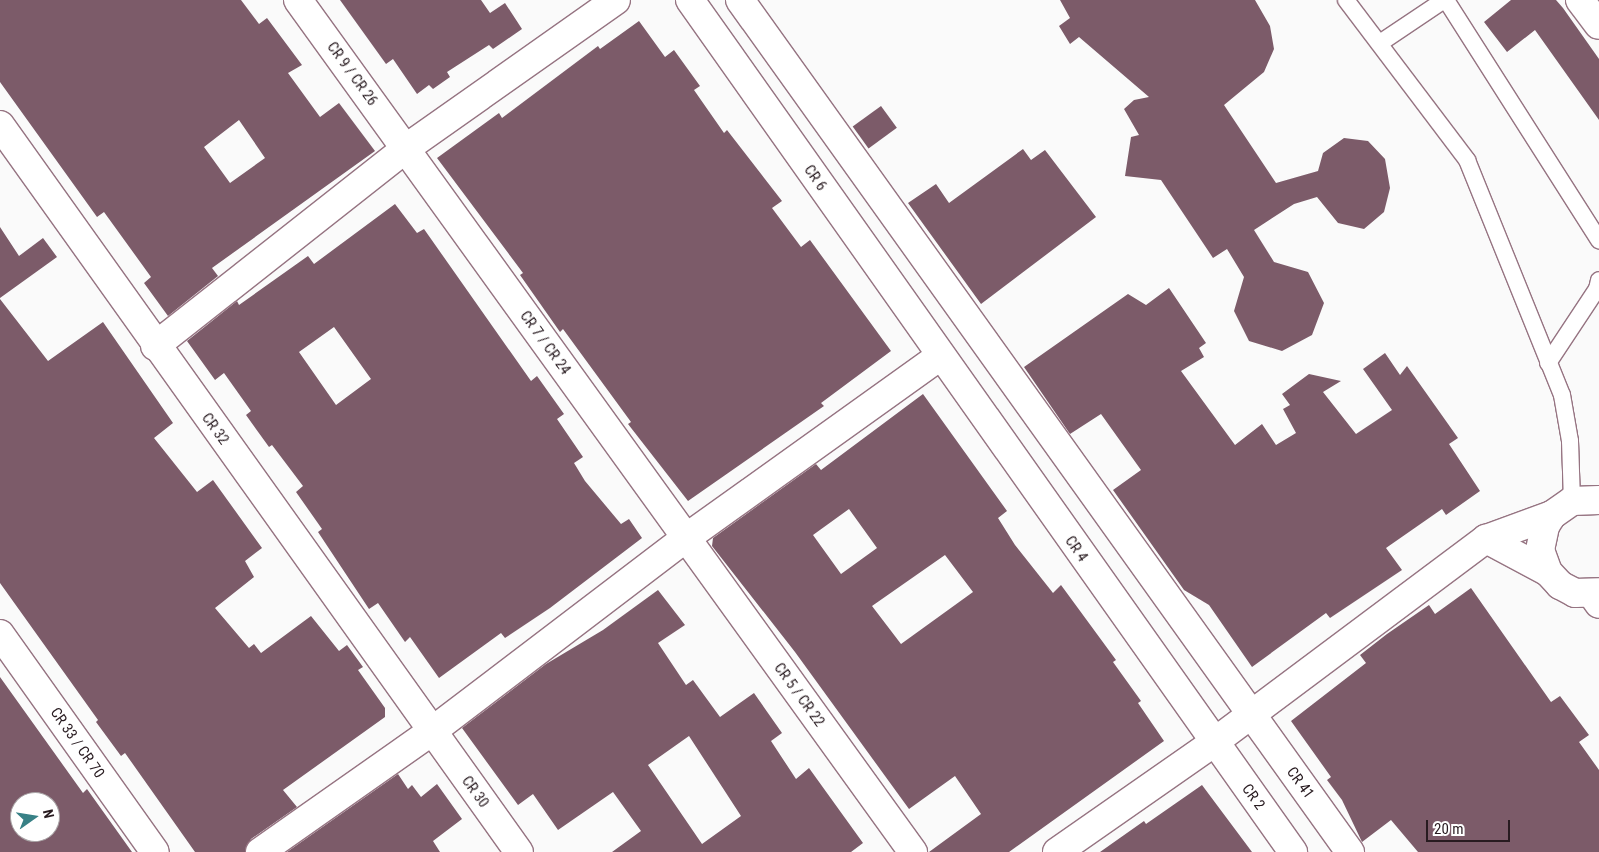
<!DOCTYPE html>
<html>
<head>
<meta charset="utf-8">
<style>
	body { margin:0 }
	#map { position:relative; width:1599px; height:852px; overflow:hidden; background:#fafafa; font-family:"Roboto Condensed",sans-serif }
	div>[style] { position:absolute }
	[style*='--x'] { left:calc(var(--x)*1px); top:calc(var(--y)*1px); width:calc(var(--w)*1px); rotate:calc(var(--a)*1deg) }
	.building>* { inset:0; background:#7c5b69; transform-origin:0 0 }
	.roads { filter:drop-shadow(1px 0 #967482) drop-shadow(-1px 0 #967482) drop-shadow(0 1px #967482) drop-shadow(0 -1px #967482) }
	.service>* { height:16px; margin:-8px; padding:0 8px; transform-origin:8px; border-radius:8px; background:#fff }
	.minor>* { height:28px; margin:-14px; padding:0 14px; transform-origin:14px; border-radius:14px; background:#fff }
	.tertiary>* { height:28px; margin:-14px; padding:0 14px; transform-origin:14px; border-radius:14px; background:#fff }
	span { translate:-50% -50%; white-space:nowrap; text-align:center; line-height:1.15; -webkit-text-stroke:5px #fff; paint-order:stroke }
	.street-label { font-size:15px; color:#281b20 }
	.north { position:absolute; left:10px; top:792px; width:50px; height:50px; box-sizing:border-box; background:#fff; border:1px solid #a9a4a6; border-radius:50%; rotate:77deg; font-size:14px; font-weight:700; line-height:20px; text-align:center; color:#281b20 }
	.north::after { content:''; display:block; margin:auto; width:18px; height:22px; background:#388186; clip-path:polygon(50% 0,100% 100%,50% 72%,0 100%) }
	.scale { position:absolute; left:1426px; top:820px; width:84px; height:22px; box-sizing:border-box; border:2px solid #281b20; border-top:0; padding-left:6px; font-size:15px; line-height:18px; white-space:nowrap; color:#281b20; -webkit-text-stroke:4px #fff; paint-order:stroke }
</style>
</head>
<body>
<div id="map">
	<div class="building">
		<i style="clip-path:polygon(evenodd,0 0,241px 0,259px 24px,267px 18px,302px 65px,288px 73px,320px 117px,339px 103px,375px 151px,212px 268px,218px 276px,168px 316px,144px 283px,151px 277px,104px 212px,97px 217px,0 82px,0 0,239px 120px,265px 158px,230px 183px,204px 147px,239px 120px)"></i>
		<i style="clip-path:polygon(340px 0,481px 0,490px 13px,505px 3px,522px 29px,493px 49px,489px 45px,447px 72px,450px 77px,433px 89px,429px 85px,417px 94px,393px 59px,386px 64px)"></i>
		<i style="clip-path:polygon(1060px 0,1255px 0,1270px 26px,1274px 49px,1264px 72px,1224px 105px,1276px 183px,1318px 171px,1323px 153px,1344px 138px,1368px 141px,1385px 159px,1390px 188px,1384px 212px,1364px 229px,1338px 223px,1317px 197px,1294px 204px,1254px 230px,1274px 262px,1308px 272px,1324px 303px,1312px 335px,1282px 351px,1249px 341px,1234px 311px,1244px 277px,1227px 249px,1213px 258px,1161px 180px,1125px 176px,1131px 137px,1139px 135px,1124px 109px,1134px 100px,1149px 97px,1079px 37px,1070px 44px,1059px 26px,1070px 18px)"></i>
		<i style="clip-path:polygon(1511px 0,1556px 0,1563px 8px,1599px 59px,1599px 120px,1535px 30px,1507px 52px,1484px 22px)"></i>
		<i style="clip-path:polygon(639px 21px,665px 57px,674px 50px,700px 86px,694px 90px,724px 133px,727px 130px,782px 201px,772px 208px,801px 247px,810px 240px,891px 351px,821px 403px,824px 406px,688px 501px,628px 424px,631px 422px,563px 329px,560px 332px,520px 275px,523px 273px,437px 158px,499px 113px,502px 118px,598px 46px,600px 49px)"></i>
		<i style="left:881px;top:106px;width:27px;height:35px;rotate:54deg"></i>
		<i style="clip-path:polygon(1023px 149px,1031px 160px,1045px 150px,1096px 217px,981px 304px,908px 203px,936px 184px,949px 203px)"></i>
		<i style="clip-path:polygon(evenodd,395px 204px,417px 233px,424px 229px,531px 381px,537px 376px,564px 414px,557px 419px,583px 457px,574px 463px,585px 481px,621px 524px,629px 519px,642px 538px,550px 608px,505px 638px,501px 633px,439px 678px,410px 637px,405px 642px,378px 603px,369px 609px,318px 532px,322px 529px,296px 492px,303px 486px,272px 445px,269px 447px,246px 415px,251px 411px,224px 373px,215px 380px,187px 341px,237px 301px,239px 305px,308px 256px,314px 264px,395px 204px,334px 327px,371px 379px,336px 405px,299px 352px,334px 327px)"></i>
		<i style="clip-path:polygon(0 227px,19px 256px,43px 238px,57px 257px,0 298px)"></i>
		<i style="clip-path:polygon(1169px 288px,1206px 343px,1199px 348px,1204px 357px,1181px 371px,1235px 445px,1262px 424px,1276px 445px,1296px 433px,1283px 409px,1290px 405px,1282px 394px,1309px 374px,1341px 381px,1323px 392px,1356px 434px,1392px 410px,1363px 369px,1385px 353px,1400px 375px,1407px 366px,1458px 438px,1449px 444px,1480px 491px,1446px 515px,1442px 509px,1386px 548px,1402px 570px,1330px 618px,1326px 613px,1252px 667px,1209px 605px,1184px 590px,1113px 490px,1141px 470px,1101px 414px,1070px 434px,1024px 367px,1128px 294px,1146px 305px)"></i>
		<i style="clip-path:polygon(0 299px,48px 361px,103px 322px,173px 423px,154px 438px,197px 492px,213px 480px,262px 548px,245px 561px,254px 577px,215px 608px,249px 648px,254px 644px,261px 653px,311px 616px,339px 651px,347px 645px,363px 667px,358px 670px,385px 708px,385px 717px,283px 790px,297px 807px,251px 839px,245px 852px,195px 852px,125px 753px,121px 756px,96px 722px,98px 720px,0 583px)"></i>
		<i style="clip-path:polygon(evenodd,923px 394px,1007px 511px,998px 518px,1015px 545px,1053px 593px,1061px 585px,1116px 660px,1113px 662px,1141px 701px,1138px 703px,1164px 741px,1009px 852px,929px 852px,981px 814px,955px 776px,909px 809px,795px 652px,712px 546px,713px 538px,816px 464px,821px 470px,923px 394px,849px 509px,877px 548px,841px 574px,813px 535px,849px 509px,923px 394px,945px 555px,973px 592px,901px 644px,872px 606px,945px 555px)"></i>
		<i style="clip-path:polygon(1471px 588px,1551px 702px,1560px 696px,1589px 735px,1579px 742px,1599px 770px,1599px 852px,1418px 852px,1391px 820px,1362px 842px,1342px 800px,1327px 780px,1331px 777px,1291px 721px,1366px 663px,1360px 655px,1387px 634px,1429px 605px,1435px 614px)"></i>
		<i style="clip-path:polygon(evenodd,658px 590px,685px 625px,658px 643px,686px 685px,693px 680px,720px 717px,754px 693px,782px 733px,771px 741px,796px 779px,809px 768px,863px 843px,851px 852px,612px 852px,641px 831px,613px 792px,558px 830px,533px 794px,518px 805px,462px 728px,546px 664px,603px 630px,658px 590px,689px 736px,741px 816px,702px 844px,648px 765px,689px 736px)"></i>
		<i style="clip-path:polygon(evenodd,0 677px,83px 793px,87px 789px,132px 852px,0 852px,0 677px,20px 802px,50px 802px,50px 832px,20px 832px,20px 802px)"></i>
		<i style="clip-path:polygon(398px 774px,408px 789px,412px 785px,421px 797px,437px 784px,462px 819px,433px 841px,440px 852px,287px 852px)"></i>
		<i style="clip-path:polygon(1202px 785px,1252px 852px,1100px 852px,1144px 821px,1146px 824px)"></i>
	</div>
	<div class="roads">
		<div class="service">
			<i style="--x:1346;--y:0;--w:201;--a:52.9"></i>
			<i style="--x:1467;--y:160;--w:253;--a:68"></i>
			<i style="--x:1562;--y:395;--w:47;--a:80.1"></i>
			<i style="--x:1570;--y:441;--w:60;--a:88.1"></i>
			<i style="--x:1446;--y:0;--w:285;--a:57.5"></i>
			<i style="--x:1380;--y:43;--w:77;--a:-33.9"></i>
			<i style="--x:1548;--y:363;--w:89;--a:-56.5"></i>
			<i style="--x:1597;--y:289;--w:9;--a:-77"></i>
		</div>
		<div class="minor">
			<i style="--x:298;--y:0;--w:1051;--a:54.18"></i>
			<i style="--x:690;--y:0;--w:1044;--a:54.71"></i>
			<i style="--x:740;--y:0;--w:1048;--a:54.4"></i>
			<i style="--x:1580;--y:0;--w:31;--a:53"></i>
			<i style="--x:0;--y:125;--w:893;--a:54.48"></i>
			<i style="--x:155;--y:346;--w:318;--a:-38.2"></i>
			<i style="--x:405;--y:149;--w:258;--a:-35.2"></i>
			<i style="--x:1486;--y:539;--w:70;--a:28"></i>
			<i style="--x:1548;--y:572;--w:18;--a:47"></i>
			<i style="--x:1560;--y:585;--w:17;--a:28"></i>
			<i style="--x:1575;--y:593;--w:24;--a:-2"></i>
			<i style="--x:1548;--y:572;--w:23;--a:-110"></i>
			<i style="--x:1540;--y:550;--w:25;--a:-78"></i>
			<i style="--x:1545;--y:526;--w:13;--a:-58"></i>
			<i style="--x:1552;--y:515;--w:24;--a:-35"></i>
			<i style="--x:1572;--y:501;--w:27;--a:-2"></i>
			<i style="--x:0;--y:634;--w:267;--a:54.6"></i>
			<i style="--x:260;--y:852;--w:209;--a:-35.1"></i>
			<i style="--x:431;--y:732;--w:320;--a:-37.3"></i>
			<i style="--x:686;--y:538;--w:312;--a:-35.6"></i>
			<i style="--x:1057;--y:852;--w:190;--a:-34.9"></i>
			<i style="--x:1213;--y:743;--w:341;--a:-36.8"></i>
			<i style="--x:1486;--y:539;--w:70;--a:-20"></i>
		</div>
		<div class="tertiary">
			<i style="--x:1592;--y:594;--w:12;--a:55"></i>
		</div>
	</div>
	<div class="street-label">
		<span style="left:352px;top:74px;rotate:54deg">CR 9 / CR 26</span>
		<span style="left:815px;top:178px;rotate:55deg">CR 6</span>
		<span style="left:545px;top:343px;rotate:54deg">CR 7 / CR 24</span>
		<span style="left:215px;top:429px;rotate:54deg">CR 32</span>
		<span style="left:1076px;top:549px;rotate:55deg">CR 4</span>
		<span style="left:799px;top:695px;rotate:54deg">CR 5 / CR 22</span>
		<span style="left:77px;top:743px;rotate:55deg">CR 33 / CR 70</span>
		<span style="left:1300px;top:783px;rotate:54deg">CR 41</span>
		<span style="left:475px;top:792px;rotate:54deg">CR 30</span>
		<span style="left:1253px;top:797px;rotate:54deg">CR 2</span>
	</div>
	<div class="north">N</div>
	<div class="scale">20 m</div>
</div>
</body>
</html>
